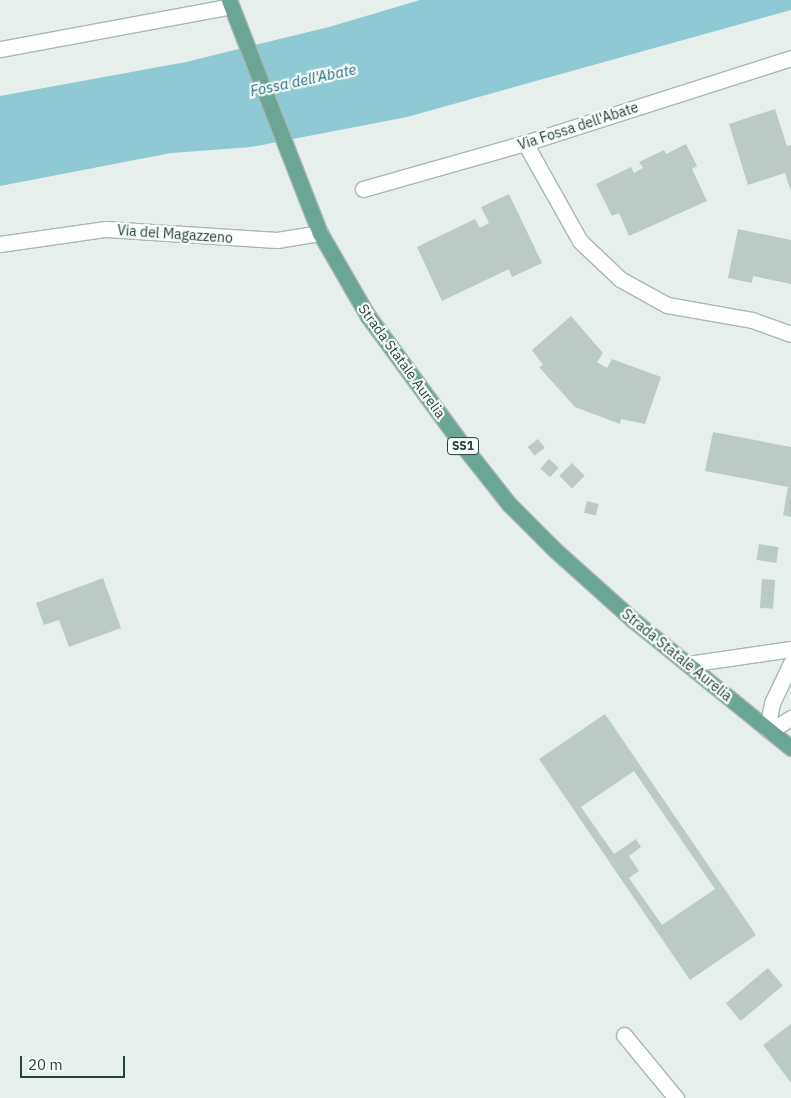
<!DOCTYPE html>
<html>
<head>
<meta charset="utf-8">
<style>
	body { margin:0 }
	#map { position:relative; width:791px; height:1098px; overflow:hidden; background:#e6efeb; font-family:"IBM Plex Sans",sans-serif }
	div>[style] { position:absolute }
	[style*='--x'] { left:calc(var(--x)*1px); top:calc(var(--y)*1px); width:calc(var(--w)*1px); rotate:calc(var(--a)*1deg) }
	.water>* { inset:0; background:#8ec9d4 }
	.building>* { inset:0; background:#bbcac4; transform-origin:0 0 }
	.roads { filter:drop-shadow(1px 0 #a8b8b2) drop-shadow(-1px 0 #a8b8b2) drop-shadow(0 1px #a8b8b2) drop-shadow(0 -1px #a8b8b2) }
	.minor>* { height:15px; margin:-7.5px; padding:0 7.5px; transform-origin:7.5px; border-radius:7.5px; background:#fff }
	.tertiary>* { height:15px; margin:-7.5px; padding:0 7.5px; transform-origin:7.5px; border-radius:7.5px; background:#fff }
	.primary>* { height:15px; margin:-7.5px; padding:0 7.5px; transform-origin:7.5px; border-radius:7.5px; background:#6aa596 }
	span { translate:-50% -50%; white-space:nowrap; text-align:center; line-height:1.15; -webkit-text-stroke:4.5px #f7fbf9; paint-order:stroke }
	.shield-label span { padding:1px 4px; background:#f7fbf9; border:1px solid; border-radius:4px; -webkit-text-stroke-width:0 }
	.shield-label { font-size:12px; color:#24423a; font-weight:700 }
	.street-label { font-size:14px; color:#24423a }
	.water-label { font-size:15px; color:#1c6f80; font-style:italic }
	.scale { position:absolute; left:20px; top:1056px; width:105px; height:22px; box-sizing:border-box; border:2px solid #24423a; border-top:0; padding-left:6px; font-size:15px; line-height:18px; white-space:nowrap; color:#24423a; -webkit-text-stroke:4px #f7fbf9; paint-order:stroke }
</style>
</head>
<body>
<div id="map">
	<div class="water">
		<i style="clip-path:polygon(420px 0,791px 0,791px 10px,407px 117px,251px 147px,171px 153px,0 186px,0 96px,186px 62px,329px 27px)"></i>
	</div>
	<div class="building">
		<i style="clip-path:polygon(775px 109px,787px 146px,791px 145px,791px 191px,785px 173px,748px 185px,729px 124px)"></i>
		<i style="clip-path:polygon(686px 144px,697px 166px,692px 169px,707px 201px,629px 236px,619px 213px,612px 216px,596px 184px,631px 167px,634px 173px,643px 168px,639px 162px,664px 150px,666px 154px)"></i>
		<i style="clip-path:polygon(509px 194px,542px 263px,512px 277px,509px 269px,442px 301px,417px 247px,475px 219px,480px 228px,489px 223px,481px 207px)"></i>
		<i style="clip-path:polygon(738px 229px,791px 240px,791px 284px,753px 276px,752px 283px,728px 278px)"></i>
		<i style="clip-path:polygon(571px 316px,603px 353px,597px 362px,607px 368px,612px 359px,661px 377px,645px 424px,621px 419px,620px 424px,575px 407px,539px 367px,543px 365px,532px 350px)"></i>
		<i style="clip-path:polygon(713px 432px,791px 447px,791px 517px,783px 515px,788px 487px,705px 471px)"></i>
		<i style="left:538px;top:439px;width:11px;height:13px;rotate:52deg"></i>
		<i style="left:549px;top:459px;width:13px;height:13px;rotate:42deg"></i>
		<i style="left:572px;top:463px;width:18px;height:18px;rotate:45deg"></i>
		<i style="left:587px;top:501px;width:12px;height:12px;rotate:14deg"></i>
		<i style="left:759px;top:544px;width:20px;height:16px;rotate:9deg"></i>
		<i style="clip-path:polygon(103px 578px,121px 628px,69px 647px,59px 620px,44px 625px,36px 603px)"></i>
		<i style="left:762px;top:579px;width:13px;height:29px;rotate:4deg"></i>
		<i style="clip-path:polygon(evenodd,605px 714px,756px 935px,690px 980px,539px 759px,605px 714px,634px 771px,715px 889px,662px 925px,629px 878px,639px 871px,629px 856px,641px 847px,636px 839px,614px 854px,581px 807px,634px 771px)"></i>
		<i style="left:768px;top:968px;width:23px;height:55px;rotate:50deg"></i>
		<i style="clip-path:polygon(791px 1024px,791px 1083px,763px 1045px)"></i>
	</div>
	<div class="roads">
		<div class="minor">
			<i style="--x:0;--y:49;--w:235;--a:-10.5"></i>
			<i style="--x:525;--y:143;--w:112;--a:60.7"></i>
			<i style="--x:580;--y:241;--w:55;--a:43.5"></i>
			<i style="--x:620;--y:279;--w:54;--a:29"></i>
			<i style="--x:667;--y:305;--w:86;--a:10"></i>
			<i style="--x:752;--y:320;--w:41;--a:19.7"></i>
			<i style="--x:363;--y:189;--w:168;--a:-15.9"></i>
			<i style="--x:525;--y:143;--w:279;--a:-17.7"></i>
			<i style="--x:0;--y:244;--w:107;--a:-8.1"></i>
			<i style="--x:106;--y:229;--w:171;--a:3.7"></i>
			<i style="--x:277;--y:240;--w:44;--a:-9.2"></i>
			<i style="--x:624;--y:1035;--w:82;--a:50.5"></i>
		</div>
		<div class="tertiary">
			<i style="--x:688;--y:664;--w:104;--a:-8.3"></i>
			<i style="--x:767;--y:729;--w:26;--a:-79"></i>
			<i style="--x:772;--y:703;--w:44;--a:-64.6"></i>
			<i style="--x:770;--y:731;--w:25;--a:-32"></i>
		</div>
		<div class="primary">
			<i style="--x:229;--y:0;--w:250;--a:68.7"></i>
			<i style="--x:320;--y:233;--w:96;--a:60"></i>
			<i style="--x:368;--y:316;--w:162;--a:53.8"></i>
			<i style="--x:464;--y:447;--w:73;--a:51.7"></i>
			<i style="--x:509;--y:504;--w:65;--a:45"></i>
			<i style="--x:555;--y:550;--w:105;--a:41.9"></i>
			<i style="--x:633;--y:620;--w:203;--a:39"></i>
		</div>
	</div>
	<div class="shield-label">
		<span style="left:463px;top:446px">SS1</span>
	</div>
	<div class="street-label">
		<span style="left:578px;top:126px;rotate:-18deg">Via Fossa dell'Abate</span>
		<span style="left:175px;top:234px;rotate:4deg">Via del Magazzeno</span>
		<span style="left:402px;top:361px;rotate:54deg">Strada Statale Aurelia</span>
		<span style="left:677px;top:655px;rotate:39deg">Strada Statale Aurelia</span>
	</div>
	<div class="water-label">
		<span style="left:303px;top:80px;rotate:-12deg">Fossa dell'Abate</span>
	</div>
	<div class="scale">20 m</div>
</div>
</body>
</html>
